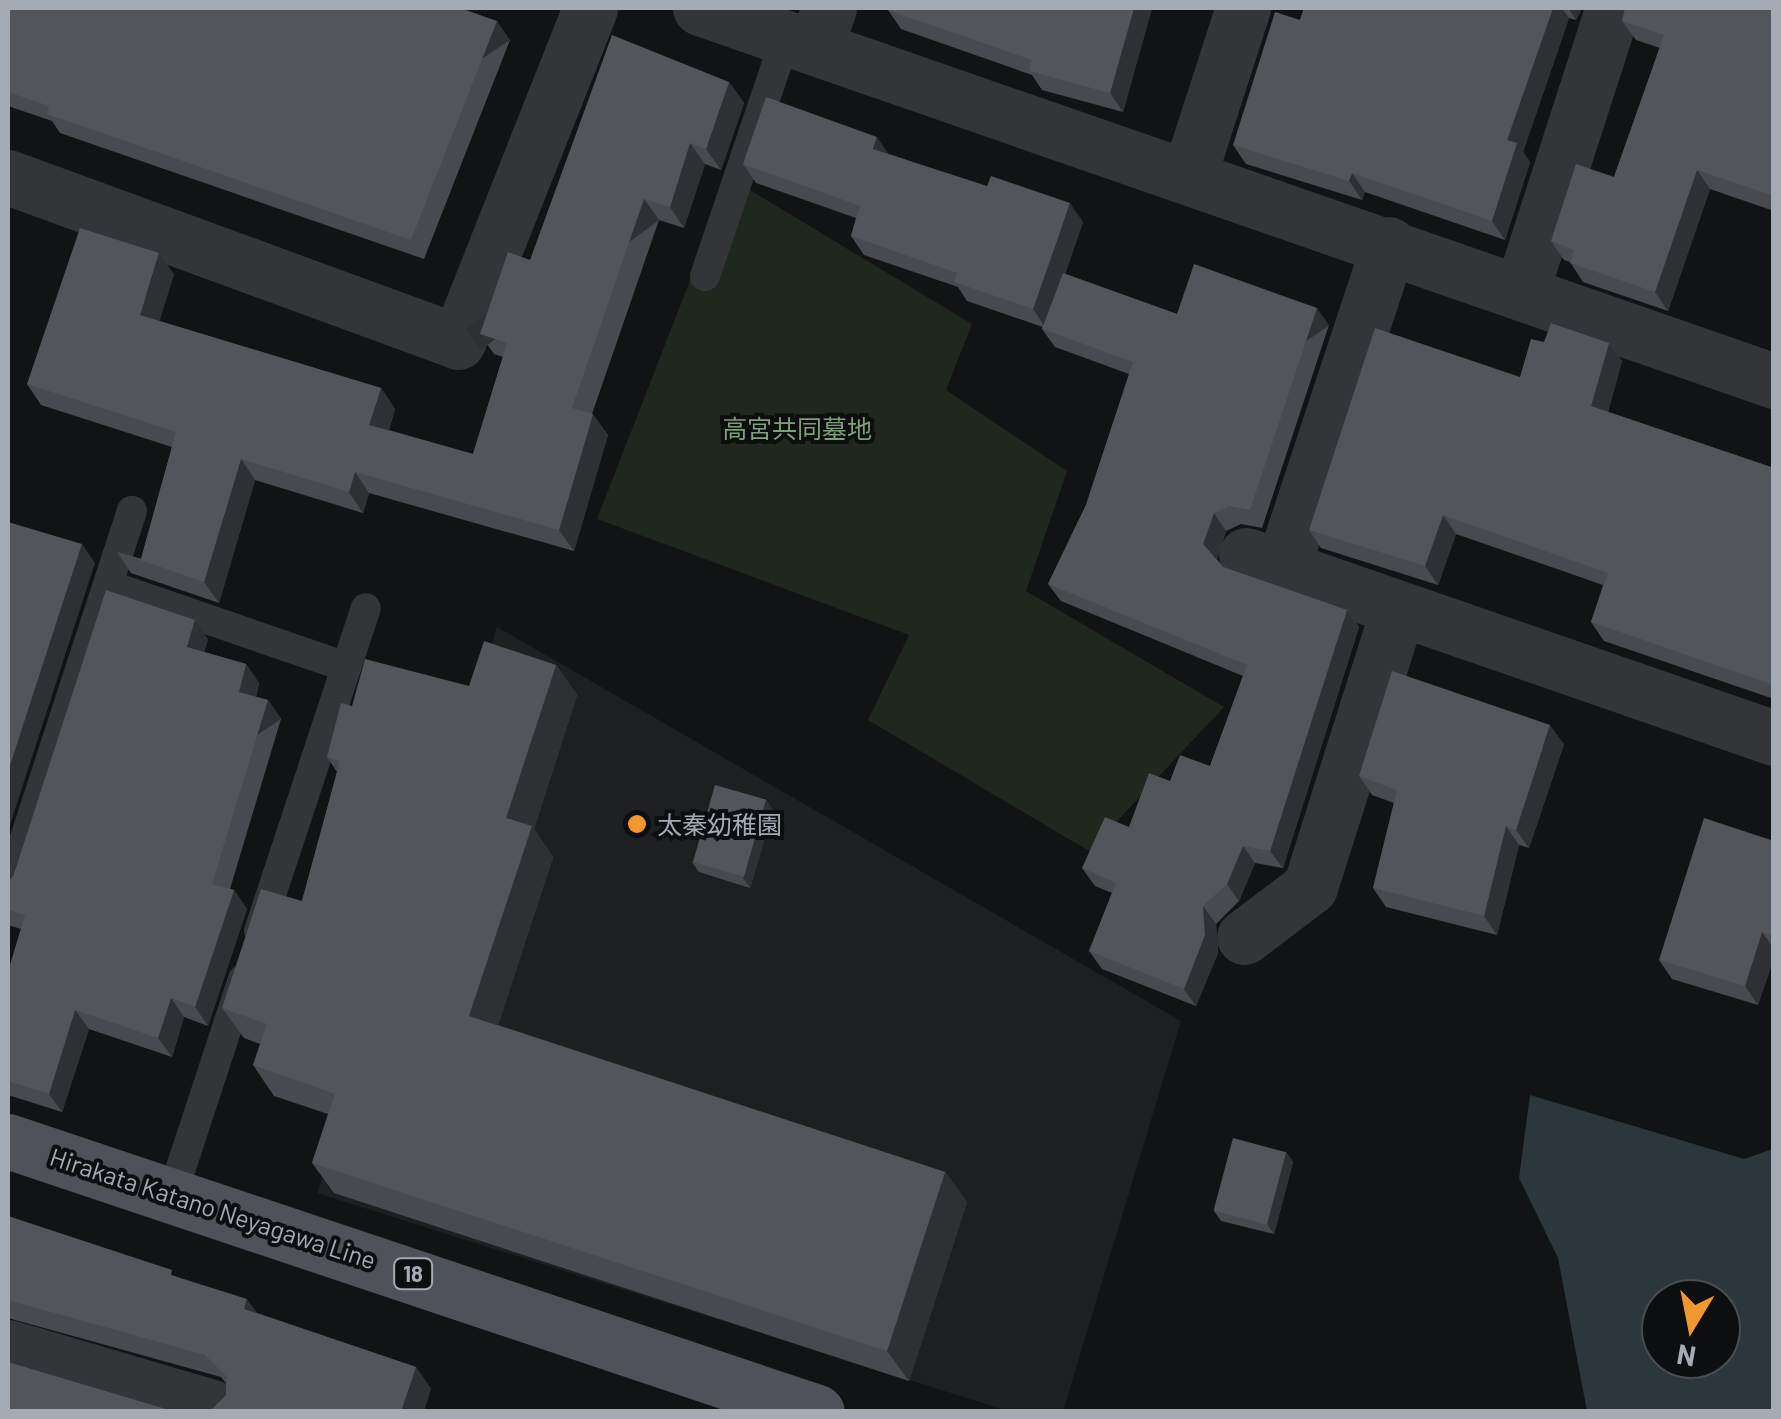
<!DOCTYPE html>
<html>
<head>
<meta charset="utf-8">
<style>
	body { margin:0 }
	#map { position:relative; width:1781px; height:1419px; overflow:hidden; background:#121314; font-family:Barlow,"Noto Sans JP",sans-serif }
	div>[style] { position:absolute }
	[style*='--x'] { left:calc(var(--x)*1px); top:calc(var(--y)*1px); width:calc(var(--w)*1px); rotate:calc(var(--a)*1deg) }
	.built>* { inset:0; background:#1e1f21 }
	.green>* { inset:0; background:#1f271f }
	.water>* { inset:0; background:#2c373c }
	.service>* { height:30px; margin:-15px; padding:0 15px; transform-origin:15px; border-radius:15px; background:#333539 }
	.minor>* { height:55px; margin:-27.5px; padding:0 27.5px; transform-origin:27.5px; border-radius:27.5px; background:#333539 }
	.tertiary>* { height:55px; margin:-27.5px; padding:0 27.5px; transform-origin:27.5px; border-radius:27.5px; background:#333539 }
	.primary>* { height:55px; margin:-27.5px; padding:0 27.5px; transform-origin:27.5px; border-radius:27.5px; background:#4f5258 }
	.wall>* { inset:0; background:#484a4f }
	.shaded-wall>* { inset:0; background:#2e3033; transform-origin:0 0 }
	.building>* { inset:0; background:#52555a; transform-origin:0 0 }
	.dots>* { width:28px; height:28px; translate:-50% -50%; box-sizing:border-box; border:5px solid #0d0e0f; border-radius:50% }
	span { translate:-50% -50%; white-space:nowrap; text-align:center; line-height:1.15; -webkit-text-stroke:8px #0d0e0f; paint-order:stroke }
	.shield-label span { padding:2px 8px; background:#0d0e0f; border:2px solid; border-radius:8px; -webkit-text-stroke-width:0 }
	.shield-label { font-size:22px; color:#a4abb4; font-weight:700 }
	.park-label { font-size:25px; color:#7d9f7b }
	.poi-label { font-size:25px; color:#a4abb4 }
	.left { translate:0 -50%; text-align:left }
	.street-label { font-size:25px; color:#a4abb4 }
	.frame { position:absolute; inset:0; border:10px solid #a4abb4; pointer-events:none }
	.north { position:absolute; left:1641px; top:1279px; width:100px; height:100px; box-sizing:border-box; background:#0d0e0f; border:2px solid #494d51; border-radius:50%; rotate:190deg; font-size:28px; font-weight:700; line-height:40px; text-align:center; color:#a4abb4 }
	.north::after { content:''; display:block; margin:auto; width:35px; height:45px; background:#f0972f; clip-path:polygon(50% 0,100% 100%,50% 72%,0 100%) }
</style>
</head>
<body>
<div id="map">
	<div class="built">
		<i style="clip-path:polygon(497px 627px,1181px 1021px,1063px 1411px,1008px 1411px,317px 1193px)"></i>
	</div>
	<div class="green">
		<i style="clip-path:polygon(730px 178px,972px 324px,946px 390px,1067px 471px,1026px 591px,1224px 707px,1089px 851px,868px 720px,909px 635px,597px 519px)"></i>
	</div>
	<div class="water">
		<i style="clip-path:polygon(evenodd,1530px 1095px,1744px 1159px,1773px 1149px,1773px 1411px,1587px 1411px,1558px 1258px,1519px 1178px,1530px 1095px,1661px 1299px,1721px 1299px,1721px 1359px,1661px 1359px,1661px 1299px)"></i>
	</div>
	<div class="service">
		<i style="--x:705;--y:276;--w:252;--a:-71.3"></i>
		<i style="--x:108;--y:585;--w:252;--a:19"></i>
		<i style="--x:8;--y:890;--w:399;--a:-71.9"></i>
		<i style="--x:259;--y:931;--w:340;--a:-71.7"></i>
		<i style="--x:172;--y:1195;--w:227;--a:-71.8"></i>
	</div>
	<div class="minor">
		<i style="--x:815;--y:47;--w:41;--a:-70.3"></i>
		<i style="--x:1189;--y:175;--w:176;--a:-72.1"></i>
		<i style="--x:8;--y:177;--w:479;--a:20.1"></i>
		<i style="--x:458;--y:342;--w:359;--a:-68.4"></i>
		<i style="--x:1522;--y:289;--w:295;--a:-72.1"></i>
		<i style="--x:1246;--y:555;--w:559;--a:19.12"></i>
		<i style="--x:1282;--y:568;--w:341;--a:-71.7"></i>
		<i style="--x:1244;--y:937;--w:83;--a:-37.1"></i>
		<i style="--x:1310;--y:887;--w:292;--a:-72.4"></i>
		<i style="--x:8;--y:1347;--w:213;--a:16.4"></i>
	</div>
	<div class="tertiary">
		<i style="--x:700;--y:8;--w:1137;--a:19.15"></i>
	</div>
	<div class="primary">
		<i style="--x:8;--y:1141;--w:853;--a:18.52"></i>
	</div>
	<div class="wall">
		<i style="clip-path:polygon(8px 8px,510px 40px,424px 259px,60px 133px,52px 121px,8px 106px)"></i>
		<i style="clip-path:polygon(1152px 8px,1123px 112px,1042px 90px,1032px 75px,901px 29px,888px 10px)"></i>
		<i style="clip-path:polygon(1304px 8px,1582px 8px,1576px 20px,1569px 18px,1523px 152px,1530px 162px,1505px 240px,1365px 192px,1362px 200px,1246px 164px,1233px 145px,1300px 20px)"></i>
		<i style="clip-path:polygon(1774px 8px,1774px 211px,1710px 189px,1668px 311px,1583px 282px,1570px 262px,1564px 260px,1551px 241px,1614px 177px,1660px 48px,1636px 40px,1622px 21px)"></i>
		<i style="clip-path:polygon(729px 82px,744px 103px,721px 170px,705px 164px,684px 228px,659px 220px,592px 414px,608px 435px,574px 551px,369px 493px,363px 513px,255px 480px,219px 603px,131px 573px,117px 552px,141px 559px,172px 447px,41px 405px,27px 384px,174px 274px,159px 321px,381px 388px,395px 409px,389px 430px,473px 454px,503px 357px,494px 354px,480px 334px,530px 260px)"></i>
		<i style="clip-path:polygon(889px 154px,1083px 222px,1065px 274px,1177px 314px,1329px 325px,1262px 528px,1241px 524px,1226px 531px,1217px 559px,1223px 567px,1347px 610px,1359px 627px,1283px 868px,1255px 863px,1239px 901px,1216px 924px,1218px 953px,1196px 1006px,1102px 969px,1089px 951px,1112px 893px,1095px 886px,1082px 868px,1129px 827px,1170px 781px,1210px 766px,1243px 676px,1061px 601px,1048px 584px,1086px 505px,1129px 374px,1055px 347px,1042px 329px,1043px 327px,967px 301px,958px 287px,864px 255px,851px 236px,856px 218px,756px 183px,743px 164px)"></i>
		<i style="clip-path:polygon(1544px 342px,1609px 343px,1622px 361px,1608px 412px,1774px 468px,1774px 699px,1604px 641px,1591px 622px,1603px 585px,1456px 534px,1438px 585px,1321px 548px,1309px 530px,1520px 377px)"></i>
		<i style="clip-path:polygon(208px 639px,204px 652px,246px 664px,259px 683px,256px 697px,268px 700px,281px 719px,230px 889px,234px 890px,247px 909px,208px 1026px,184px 1017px,172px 1057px,89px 1029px,62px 1112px,8px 1095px,8px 972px,21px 929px,8px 925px,8px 882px)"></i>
		<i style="clip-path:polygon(556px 665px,577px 695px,534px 829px,553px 857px,498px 1025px,945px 1172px,967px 1202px,909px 1381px,334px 1193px,312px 1163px,328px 1114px,274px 1096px,253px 1065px,260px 1044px,244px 1038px,222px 1008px,302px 901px,337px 772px,327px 757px,352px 706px,469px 686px)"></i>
		<i style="clip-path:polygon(1564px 744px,1529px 848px,1519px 845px,1497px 935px,1386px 907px,1373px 888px,1394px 803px,1372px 795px,1359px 776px)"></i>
		<i style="clip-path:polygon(766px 800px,773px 810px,750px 888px,699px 872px,692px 862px)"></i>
		<i style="clip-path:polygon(1774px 841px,1774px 958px,1758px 1005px,1672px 979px,1659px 960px)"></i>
		<i style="clip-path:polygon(1286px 1152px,1293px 1162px,1274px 1234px,1221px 1221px,1214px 1211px)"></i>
		<i style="clip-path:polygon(8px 1216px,177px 1277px,257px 1313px,416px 1367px,431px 1389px,226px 1395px,226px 1383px,221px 1377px,8px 1318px)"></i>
	</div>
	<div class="shaded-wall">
		<i style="clip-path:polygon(1134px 8px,1152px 8px,1123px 112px,1110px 93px)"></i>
		<i style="clip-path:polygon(1553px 8px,1562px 8px,1569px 18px,1523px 152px,1530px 162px,1505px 240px,1492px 221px,1507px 140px)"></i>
		<i style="clip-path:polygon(1568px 8px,1582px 8px,1576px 20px)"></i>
		<i style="left:497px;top:21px;width:23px;height:235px;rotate:56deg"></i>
		<i style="clip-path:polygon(729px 82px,744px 103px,721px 170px,706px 149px)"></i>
		<i style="clip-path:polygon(877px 137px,890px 156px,873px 149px)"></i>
		<i style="clip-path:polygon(690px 143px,705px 164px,684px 228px,670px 207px)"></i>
		<i style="clip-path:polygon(1697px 170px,1710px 189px,1668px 311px,1655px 292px)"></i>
		<i style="clip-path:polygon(1352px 173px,1365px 192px,1362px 200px,1349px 181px)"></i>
		<i style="left:644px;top:199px;width:26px;height:221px;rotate:54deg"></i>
		<i style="clip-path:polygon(1070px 203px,1083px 222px,1046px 328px,1033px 309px)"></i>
		<i style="clip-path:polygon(159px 253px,174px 274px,155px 336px,140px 315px)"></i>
		<i style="left:1317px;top:308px;width:21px;height:213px;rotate:55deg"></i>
		<i style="clip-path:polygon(1609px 343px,1622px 361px,1604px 425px,1591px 406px)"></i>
		<i style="clip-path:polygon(381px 388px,395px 409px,384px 446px,369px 425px)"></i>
		<i style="clip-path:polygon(593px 414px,608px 435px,574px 551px,559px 530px)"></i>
		<i style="clip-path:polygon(241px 459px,255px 480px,219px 603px,204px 582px)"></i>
		<i style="clip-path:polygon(355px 472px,369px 493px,363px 513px,349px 492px)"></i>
		<i style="clip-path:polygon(1214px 513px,1226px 531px,1216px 562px,1203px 544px)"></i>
		<i style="clip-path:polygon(1443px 515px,1456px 534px,1438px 585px,1425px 566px)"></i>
		<i style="clip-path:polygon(82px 544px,95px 563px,8px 831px,8px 772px)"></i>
		<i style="clip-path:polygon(1347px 610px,1359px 627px,1283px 868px,1270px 851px)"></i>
		<i style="clip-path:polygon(195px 620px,208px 639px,200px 666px,187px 647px)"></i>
		<i style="clip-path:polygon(246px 664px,259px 683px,252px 711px,239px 692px)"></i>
		<i style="clip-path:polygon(556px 665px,577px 695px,534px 829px,553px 857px,491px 1047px,469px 1016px,506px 818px)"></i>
		<i style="left:268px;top:700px;width:23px;height:192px;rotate:56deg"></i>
		<i style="clip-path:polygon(1550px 725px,1564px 744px,1529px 848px,1516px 830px)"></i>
		<i style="clip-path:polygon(766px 800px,773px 810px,750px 888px,743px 878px)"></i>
		<i style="clip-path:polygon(1506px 826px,1519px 845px,1497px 935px,1484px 916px)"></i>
		<i style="clip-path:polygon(1243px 846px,1255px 863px,1239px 901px,1227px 884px)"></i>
		<i style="clip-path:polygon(234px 890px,247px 909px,208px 1026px,195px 1007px)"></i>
		<i style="clip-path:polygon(1203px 906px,1216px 924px,1218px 953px,1196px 1006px,1184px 989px)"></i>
		<i style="clip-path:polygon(1762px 932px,1774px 948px,1774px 958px,1758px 1005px,1745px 986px)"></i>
		<i style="clip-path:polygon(171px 998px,184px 1017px,172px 1057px,158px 1038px)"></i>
		<i style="clip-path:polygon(75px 1010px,89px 1029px,62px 1112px,49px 1094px)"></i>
		<i style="clip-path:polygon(1286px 1152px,1293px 1162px,1274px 1234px,1267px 1224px)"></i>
		<i style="clip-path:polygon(945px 1172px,967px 1202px,909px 1381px,887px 1351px)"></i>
		<i style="clip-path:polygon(247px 1299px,263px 1321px,244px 1309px)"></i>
		<i style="clip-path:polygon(416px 1367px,431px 1389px,424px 1412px,401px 1412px)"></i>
	</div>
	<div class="building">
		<i style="clip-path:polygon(8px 8px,460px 8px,497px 21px,411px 240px,47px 114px,49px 106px,8px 92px)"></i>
		<i style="clip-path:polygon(889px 8px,1134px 8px,1110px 93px,1029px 71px,1032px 60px,888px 10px)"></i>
		<i style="clip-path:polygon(1304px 8px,1553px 8px,1507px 140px,1517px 143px,1492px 221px,1352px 173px,1349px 181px,1233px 145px,1275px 12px,1300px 20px)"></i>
		<i style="clip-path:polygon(1625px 8px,1774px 8px,1774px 196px,1697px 170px,1655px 292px,1570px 263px,1574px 250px,1551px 241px,1576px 164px,1614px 177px,1664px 35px,1622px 21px)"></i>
		<i style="clip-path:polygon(612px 35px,729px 82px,706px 149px,690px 143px,670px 207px,644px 199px,572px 408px,593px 414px,559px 530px,355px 472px,349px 492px,241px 459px,204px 582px,117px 552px,141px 559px,176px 432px,27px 384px,80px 228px,159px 253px,140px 315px,381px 388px,369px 425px,473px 454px,507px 343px,480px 334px,508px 252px,530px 260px)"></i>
		<i style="clip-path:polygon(766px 97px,877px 137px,873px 149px,987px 186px,991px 176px,1070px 203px,1033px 309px,954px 282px,957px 273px,851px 236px,860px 206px,743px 164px)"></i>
		<i style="clip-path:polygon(1194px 264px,1317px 308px,1250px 510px,1229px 506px,1214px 513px,1203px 544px,1223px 567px,1347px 610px,1270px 851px,1243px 846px,1227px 884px,1203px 906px,1205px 935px,1184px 989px,1089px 951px,1116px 883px,1082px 868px,1105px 817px,1129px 827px,1149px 773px,1170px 781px,1180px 755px,1210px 766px,1247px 665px,1048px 584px,1086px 505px,1133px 362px,1042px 329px,1063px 273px,1177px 314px)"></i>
		<i style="clip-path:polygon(1551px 323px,1609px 343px,1591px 406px,1774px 468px,1774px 685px,1591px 622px,1608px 573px,1443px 515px,1425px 566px,1309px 530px,1375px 328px,1520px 377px,1531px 339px,1544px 342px)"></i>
		<i style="clip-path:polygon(8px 522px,82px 544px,8px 772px)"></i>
		<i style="clip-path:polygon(106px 590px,195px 620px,187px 647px,246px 664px,239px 692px,268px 700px,212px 884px,234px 890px,195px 1007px,171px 998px,158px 1038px,75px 1010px,49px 1094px,8px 1081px,8px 972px,25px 915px,8px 910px,8px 882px,13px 877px)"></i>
		<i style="clip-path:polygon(484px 641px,556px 665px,506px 818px,532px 826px,469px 1016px,945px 1172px,887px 1351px,312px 1163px,335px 1094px,253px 1065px,267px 1024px,222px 1008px,261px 889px,302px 901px,340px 761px,327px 757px,341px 703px,352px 706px,365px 659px,469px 686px)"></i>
		<i style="clip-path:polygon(1392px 671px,1550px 725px,1516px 830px,1506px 826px,1484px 916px,1373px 888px,1397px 790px,1359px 776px)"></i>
		<i style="left:715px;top:785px;width:53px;height:80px;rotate:16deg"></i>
		<i style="clip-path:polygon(1704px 818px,1774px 841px,1774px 936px,1762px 932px,1745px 986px,1659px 960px)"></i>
		<i style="left:1233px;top:1138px;width:55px;height:75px;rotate:15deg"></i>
		<i style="clip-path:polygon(8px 1216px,172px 1270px,171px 1275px,247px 1299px,244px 1309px,416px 1367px,401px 1412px,209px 1412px,226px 1395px,227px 1377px,205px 1355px,8px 1300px)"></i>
		<i style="clip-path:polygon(8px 1362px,176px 1412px,8px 1412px)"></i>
	</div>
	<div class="dots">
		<i style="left:637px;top:824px;background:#f0972f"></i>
	</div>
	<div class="shield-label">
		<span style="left:413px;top:1274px">18</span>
	</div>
	<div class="park-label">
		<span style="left:797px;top:428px">高宮共同墓地</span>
	</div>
	<div class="poi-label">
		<span class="left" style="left:657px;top:824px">太秦幼稚園</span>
	</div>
	<div class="street-label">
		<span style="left:213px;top:1208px;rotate:18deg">Hirakata Katano Neyagawa Line</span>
	</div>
	<div class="frame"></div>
	<div class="north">N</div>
</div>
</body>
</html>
